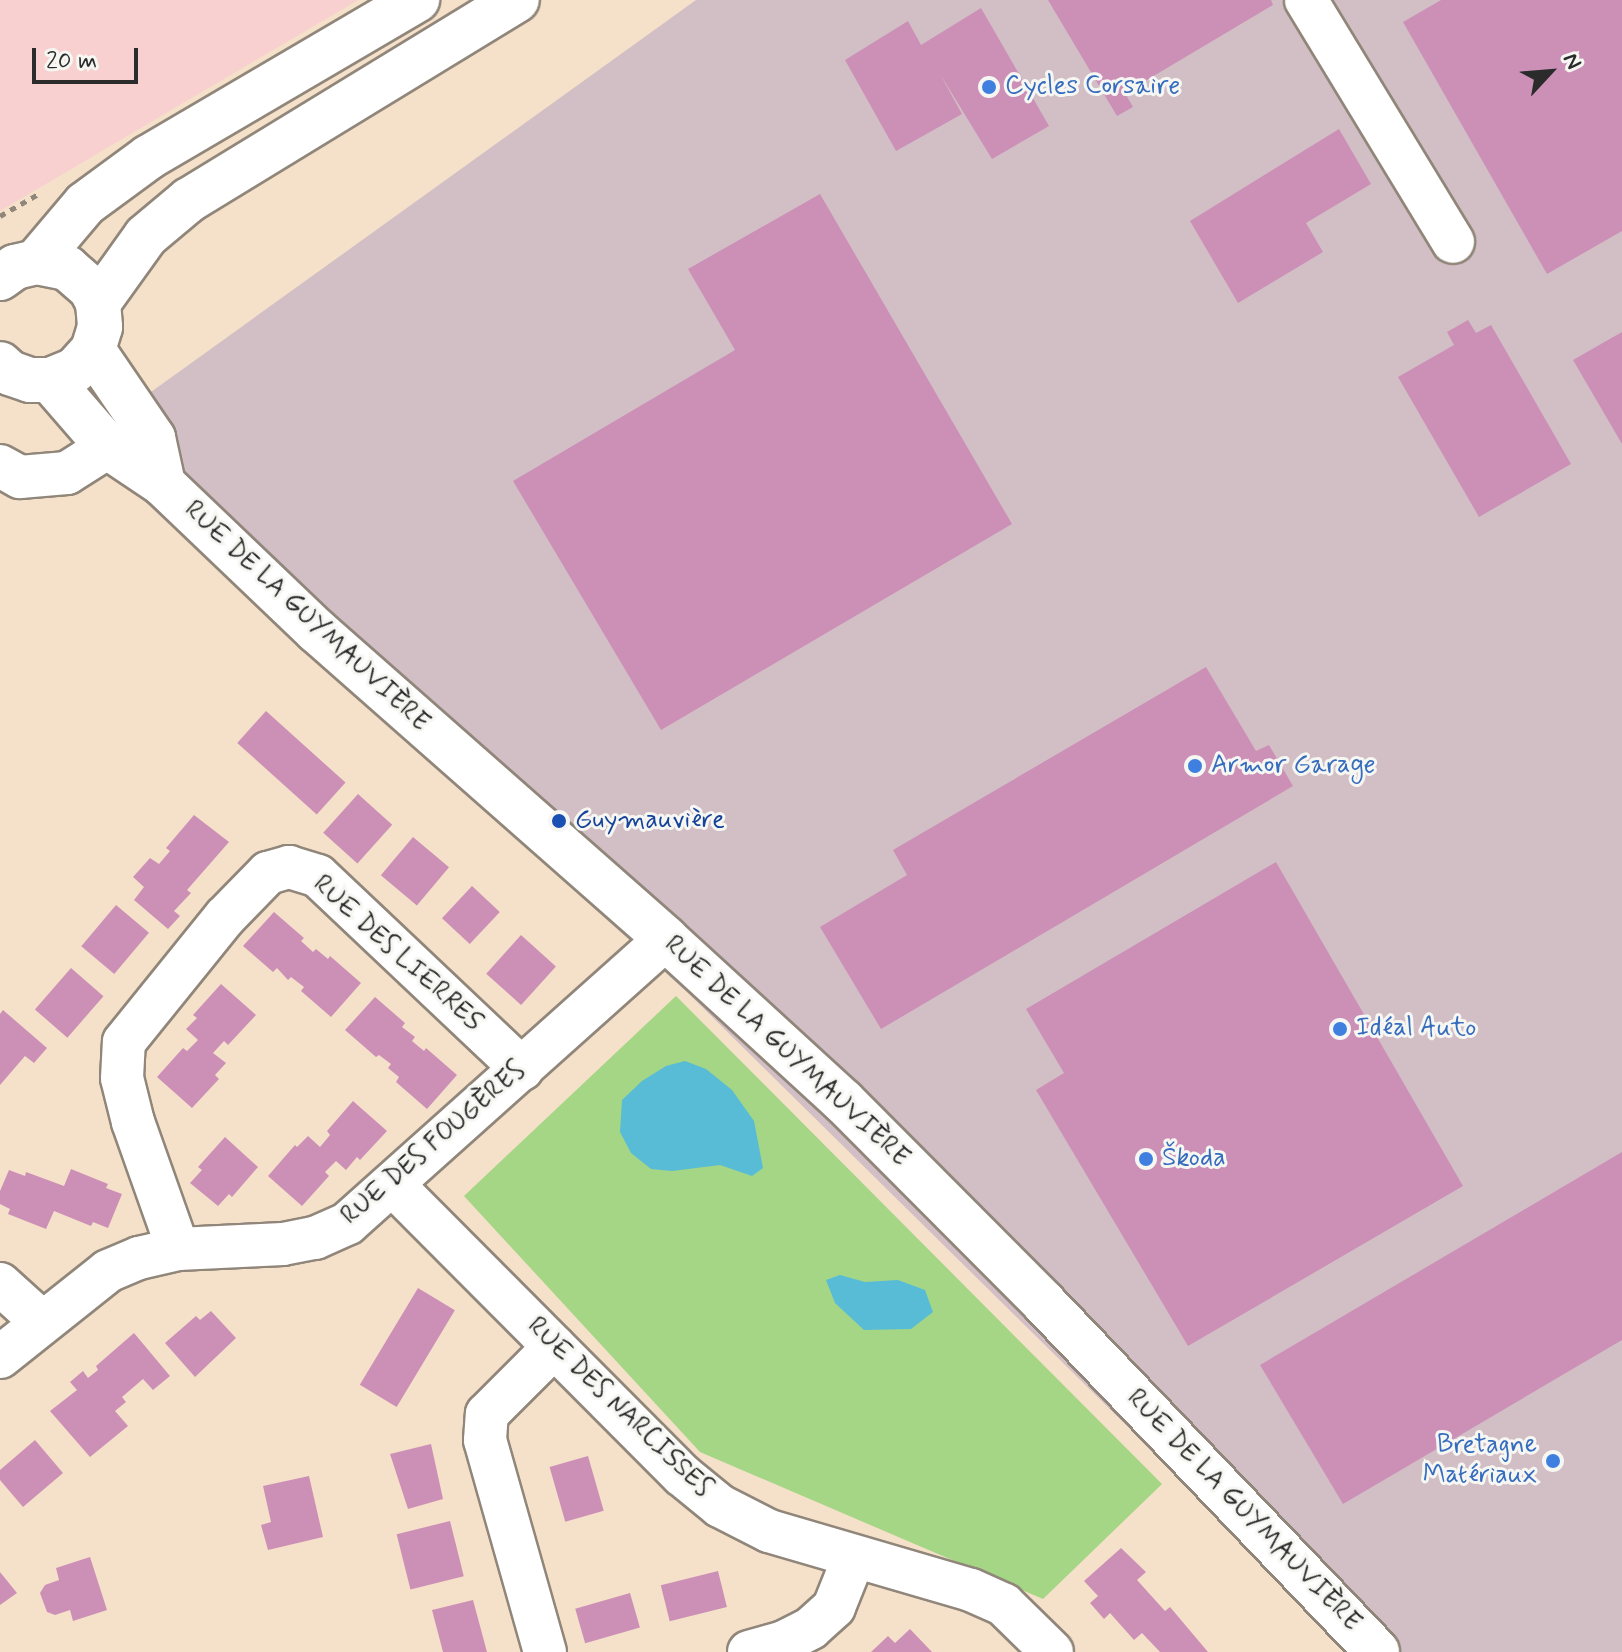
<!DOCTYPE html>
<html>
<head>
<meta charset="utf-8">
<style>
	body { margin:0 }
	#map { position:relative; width:1622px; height:1652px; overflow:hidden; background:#f5e0c9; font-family:Mynerve,sans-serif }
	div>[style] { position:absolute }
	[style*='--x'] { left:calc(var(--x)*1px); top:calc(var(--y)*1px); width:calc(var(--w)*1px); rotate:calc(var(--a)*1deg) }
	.built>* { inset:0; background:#f7d0cf }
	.industrial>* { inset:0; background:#d2bec5 }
	.green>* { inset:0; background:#a4d685 }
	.water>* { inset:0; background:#58bcd6 }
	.building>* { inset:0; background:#cc90b7; transform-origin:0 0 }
	.path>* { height:5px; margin-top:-2.5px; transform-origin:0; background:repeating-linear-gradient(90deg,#90867a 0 6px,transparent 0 12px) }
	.roads { filter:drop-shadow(2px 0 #90867a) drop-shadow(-2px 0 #90867a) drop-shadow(0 2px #90867a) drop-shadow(0 -2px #90867a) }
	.street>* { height:42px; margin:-21px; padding:0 21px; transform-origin:21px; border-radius:21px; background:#fff }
	.secondary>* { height:44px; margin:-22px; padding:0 22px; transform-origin:22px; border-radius:22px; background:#fff }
	.primary>* { height:44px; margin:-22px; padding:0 22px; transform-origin:22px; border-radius:22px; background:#fff }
	.dots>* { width:22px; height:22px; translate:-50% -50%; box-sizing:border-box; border:4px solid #f6f6f2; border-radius:50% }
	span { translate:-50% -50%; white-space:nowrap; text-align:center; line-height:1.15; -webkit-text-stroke:6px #f6f6f2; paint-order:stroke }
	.shop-label { font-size:26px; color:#366cbe }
	.left { translate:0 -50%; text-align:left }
	.right { translate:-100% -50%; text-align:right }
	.street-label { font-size:26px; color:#2b2b2b }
	.transit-label { font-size:26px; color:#164399 }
	.north { position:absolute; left:1510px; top:32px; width:80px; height:80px; -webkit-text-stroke:6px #f6f6f2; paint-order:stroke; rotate:64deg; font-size:22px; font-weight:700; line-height:32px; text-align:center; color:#2b2b2b }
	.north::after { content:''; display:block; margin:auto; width:28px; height:36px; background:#2b2b2b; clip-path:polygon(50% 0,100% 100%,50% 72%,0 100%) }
	.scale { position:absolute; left:32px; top:48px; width:106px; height:36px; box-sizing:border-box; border:4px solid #2b2b2b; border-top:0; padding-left:10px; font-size:24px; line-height:28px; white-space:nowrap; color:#2b2b2b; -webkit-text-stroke:6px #f6f6f2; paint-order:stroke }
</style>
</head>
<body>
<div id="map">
	<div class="built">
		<i style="clip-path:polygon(0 0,358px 0,0 211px)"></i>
	</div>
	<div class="industrial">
		<i style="clip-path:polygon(696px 0,1622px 0,1622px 1652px,1345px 1652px,1127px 1426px,688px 993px,80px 443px)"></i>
	</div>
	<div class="green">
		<i style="clip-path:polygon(676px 996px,1162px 1484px,1043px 1599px,700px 1452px,464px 1196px)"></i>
	</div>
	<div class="water">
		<i style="clip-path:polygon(685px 1061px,706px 1069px,732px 1090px,754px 1121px,763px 1168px,752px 1176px,720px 1165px,672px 1171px,651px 1169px,631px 1153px,620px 1132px,622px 1100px,642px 1081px,666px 1066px)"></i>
		<i style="clip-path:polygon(840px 1275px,865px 1282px,898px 1280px,925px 1290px,933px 1312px,911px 1329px,864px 1330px,835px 1303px,826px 1280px)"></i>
	</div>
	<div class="building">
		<i style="clip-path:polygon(1048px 0,1271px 0,1273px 5px,1125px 93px,1133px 107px,1117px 116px)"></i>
		<i style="clip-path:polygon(1441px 0,1622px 0,1622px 231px,1547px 274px,1403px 22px)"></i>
		<i style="clip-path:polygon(981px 8px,1049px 126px,992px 159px,940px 74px,962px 114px,896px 151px,845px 60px,908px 21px,921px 45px)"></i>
		<i style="clip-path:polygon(1339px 129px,1371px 184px,1306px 223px,1323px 252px,1238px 303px,1190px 221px)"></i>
		<i style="clip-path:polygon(820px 194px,1012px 524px,661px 730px,513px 481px,735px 350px,688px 269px)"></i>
		<i style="clip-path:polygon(1468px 320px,1476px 333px,1491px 325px,1571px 464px,1479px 517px,1398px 377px,1454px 345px,1447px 332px)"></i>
		<i style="clip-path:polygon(1622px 332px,1622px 444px,1573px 360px)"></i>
		<i style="clip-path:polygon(1206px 667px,1256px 751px,1269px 745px,1293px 786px,881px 1029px,820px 927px,907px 875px,893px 850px)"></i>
		<i style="left:266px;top:711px;width:107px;height:43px;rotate:42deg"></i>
		<i style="left:358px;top:794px;width:46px;height:52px;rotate:42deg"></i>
		<i style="clip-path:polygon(194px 815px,229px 842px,187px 890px,191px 893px,174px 911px,180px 916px,168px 929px,134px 900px,144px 887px,133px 877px,150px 858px,159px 864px,170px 851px,166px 848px)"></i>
		<i style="left:413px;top:837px;width:47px;height:50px;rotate:40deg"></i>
		<i style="clip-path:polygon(1276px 862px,1463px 1186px,1188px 1346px,1036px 1090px,1064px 1073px,1026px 1009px)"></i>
		<i style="left:472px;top:886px;width:38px;height:44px;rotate:43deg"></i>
		<i style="left:116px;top:905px;width:43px;height:54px;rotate:40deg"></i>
		<i style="clip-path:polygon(274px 912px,304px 938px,301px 941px,313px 952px,316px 949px,328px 959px,330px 956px,361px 983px,331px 1017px,301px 991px,304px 987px,291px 977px,288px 980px,277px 968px,273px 972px,243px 946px)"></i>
		<i style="left:521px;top:935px;width:47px;height:52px;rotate:42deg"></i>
		<i style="left:71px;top:968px;width:43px;height:55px;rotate:41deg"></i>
		<i style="clip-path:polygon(221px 984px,256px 1015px,228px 1045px,224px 1041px,213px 1053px,226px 1063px,215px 1075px,219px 1079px,192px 1108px,157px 1077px,183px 1048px,187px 1051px,198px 1040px,186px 1029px,197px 1018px,193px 1015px)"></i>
		<i style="clip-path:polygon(375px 997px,405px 1023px,402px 1027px,415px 1037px,412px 1041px,424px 1051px,426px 1048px,457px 1075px,427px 1109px,396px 1082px,399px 1077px,388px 1068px,391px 1064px,379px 1055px,376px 1057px,345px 1030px)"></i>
		<i style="clip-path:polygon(3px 1010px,47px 1048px,34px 1063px,25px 1056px,0 1085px,0 1014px)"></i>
		<i style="clip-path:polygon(353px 1101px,387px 1131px,360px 1160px,357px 1157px,346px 1170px,336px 1161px,325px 1172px,329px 1176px,302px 1206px,268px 1176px,295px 1145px,297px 1147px,308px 1136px,320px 1147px,330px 1135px,327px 1131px)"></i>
		<i style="clip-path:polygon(225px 1137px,258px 1167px,232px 1197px,229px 1194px,218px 1206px,190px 1183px,202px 1170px,198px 1167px)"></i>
		<i style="clip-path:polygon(1622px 1152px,1622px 1340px,1343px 1504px,1260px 1365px)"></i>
		<i style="clip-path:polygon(71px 1169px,108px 1184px,106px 1188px,122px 1194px,108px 1228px,93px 1222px,91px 1226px,54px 1211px,46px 1229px,8px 1214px,10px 1209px,0 1204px,0 1191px,9px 1170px,25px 1176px,26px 1172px,64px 1186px)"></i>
		<i style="left:418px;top:1288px;width:43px;height:113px;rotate:31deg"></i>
		<i style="clip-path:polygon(211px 1311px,236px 1338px,195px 1377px,165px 1343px,196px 1316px,200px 1320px)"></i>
		<i style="clip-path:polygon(134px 1333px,170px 1376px,153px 1390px,143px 1379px,122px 1397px,126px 1402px,115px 1411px,128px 1426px,90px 1457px,50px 1411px,77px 1390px,70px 1382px,83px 1371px,88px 1378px,98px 1370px,96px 1366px)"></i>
		<i style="clip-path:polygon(35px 1440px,63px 1473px,23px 1507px,0 1480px,0 1470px)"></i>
		<i style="clip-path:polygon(431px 1444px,443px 1499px,408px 1509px,390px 1454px)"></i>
		<i style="left:588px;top:1456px;width:57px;height:40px;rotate:74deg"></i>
		<i style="clip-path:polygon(309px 1476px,323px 1537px,268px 1550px,261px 1525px,271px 1522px,263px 1486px)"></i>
		<i style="left:450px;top:1521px;width:57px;height:55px;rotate:76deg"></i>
		<i style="clip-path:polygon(1121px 1548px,1146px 1572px,1137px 1580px,1165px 1611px,1170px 1607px,1208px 1652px,1160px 1652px,1142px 1633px,1134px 1640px,1110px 1613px,1104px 1619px,1090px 1603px,1098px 1596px,1084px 1581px)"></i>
		<i style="clip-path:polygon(90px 1557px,107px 1610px,73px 1621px,70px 1610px,55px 1615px,47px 1612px,40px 1593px,45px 1585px,59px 1580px,56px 1568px)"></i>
		<i style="left:718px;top:1571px;width:37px;height:59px;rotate:76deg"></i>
		<i style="clip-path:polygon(0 1572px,17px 1593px,0 1605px)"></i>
		<i style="left:630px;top:1593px;width:36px;height:57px;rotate:74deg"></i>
		<i style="clip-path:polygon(473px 1600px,487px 1652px,443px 1652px,432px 1610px)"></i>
		<i style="clip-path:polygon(910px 1629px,932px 1652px,871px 1652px,888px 1636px,895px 1643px)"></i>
	</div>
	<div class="path">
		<i style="--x:0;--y:216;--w:46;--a:-29.9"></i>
	</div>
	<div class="roads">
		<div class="street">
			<i style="--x:1306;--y:0;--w:283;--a:58.7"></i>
			<i style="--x:0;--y:466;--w:23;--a:29"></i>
			<i style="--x:20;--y:477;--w:47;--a:-4.9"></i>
			<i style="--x:67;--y:473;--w:49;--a:-32.4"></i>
			<i style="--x:393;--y:1185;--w:409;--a:45.1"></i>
			<i style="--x:682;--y:1475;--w:49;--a:39.2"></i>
			<i style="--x:720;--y:1506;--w:55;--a:27"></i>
			<i style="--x:769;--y:1531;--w:210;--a:16.3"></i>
			<i style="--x:971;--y:1590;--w:36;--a:24"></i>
			<i style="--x:1004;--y:1605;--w:67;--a:44.4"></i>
			<i style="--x:178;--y:1249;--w:135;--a:-109.5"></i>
			<i style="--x:133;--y:1122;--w:45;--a:-104"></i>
			<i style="--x:122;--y:1078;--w:36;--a:-87"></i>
			<i style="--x:124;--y:1042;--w:161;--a:-51.1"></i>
			<i style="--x:225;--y:917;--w:62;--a:-45.7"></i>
			<i style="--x:268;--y:873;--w:22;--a:-16"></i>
			<i style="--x:289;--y:867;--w:30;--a:17"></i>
			<i style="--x:318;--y:876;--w:281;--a:43.4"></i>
			<i style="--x:0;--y:1284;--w:57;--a:42.1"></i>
			<i style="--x:0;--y:1357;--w:138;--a:-38.5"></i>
			<i style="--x:108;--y:1271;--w:34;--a:-23"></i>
			<i style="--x:139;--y:1258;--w:40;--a:-13"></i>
			<i style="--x:178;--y:1249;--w:105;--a:-2.7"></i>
			<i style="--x:283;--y:1244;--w:33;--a:-11"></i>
			<i style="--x:315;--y:1238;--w:36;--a:-24"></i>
			<i style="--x:348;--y:1223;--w:426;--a:-41.8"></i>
			<i style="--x:545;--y:1652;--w:220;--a:-105.8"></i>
			<i style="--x:485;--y:1440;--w:26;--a:-86"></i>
			<i style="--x:487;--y:1414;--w:95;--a:-45"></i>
			<i style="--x:749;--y:1652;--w:36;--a:-16"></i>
			<i style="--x:784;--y:1642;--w:30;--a:-27"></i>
			<i style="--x:811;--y:1628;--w:31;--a:-42"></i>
			<i style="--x:834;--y:1607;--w:54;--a:-68.2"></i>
		</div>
		<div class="secondary">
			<i style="--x:93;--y:350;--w:107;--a:55.7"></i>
			<i style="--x:153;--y:438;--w:47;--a:77.7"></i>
			<i style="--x:50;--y:380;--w:89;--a:49.1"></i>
			<i style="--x:108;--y:447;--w:66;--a:33.9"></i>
			<i style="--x:163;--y:484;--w:213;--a:43.7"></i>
			<i style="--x:317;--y:631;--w:465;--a:41.4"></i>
			<i style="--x:666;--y:939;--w:240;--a:42.5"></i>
			<i style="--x:843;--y:1101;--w:285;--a:45.1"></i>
			<i style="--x:1044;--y:1303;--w:482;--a:46.3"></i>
		</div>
		<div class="primary">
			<i style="--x:36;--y:262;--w:76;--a:-49.8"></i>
			<i style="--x:85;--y:204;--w:79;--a:-36.3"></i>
			<i style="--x:149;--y:157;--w:311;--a:-30.4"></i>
			<i style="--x:0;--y:278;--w:19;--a:-36"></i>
			<i style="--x:15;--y:267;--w:22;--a:-13"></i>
			<i style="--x:36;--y:262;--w:32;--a:11"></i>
			<i style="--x:67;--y:268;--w:32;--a:41"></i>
			<i style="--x:91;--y:289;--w:16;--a:63"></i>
			<i style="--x:98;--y:303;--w:24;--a:85"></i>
			<i style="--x:100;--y:327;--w:24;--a:107"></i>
			<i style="--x:93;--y:350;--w:27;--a:132"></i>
			<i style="--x:75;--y:370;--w:27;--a:158"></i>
			<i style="--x:50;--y:380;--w:20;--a:180"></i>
			<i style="--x:30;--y:380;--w:21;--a:-161"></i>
			<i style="--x:10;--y:373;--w:13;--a:-138"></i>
			<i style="--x:98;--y:303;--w:82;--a:-54.4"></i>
			<i style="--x:146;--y:236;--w:56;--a:-39.9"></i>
			<i style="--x:189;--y:200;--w:384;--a:-31.4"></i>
		</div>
	</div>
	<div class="dots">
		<i style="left:989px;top:87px;background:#3f7fe0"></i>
		<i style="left:1195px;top:766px;background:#3f7fe0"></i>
		<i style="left:559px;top:821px;background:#1a4fb4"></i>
		<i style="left:1340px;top:1029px;background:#3f7fe0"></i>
		<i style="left:1146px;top:1159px;background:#3f7fe0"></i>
		<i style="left:1553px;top:1461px;background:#3f7fe0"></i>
	</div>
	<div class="shop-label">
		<span class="left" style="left:1005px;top:87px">Cycles Corsaire</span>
		<span class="left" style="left:1211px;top:766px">Armor Garage</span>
		<span class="left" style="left:1356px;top:1029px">Idéal Auto</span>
		<span class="left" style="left:1162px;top:1159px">Škoda</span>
		<span class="right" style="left:1537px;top:1461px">Bretagne<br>Matériaux</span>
	</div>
	<div class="street-label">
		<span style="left:306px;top:617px;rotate:43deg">RUE DE LA GUYMAUVIÈRE</span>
		<span style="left:397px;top:954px;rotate:42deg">RUE DES LIERRES</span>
		<span style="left:786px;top:1052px;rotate:43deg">RUE DE LA GUYMAUVIÈRE</span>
		<span style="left:434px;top:1144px;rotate:-41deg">RUE DES FOUGÈRES</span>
		<span style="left:619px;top:1408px;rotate:44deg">RUE DES NARCISSES</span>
		<span style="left:1243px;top:1511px;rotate:46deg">RUE DE LA GUYMAUVIÈRE</span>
	</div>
	<div class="transit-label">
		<span class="left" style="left:575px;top:821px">Guymauvière</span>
	</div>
	<div class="north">N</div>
	<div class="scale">20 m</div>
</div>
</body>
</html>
